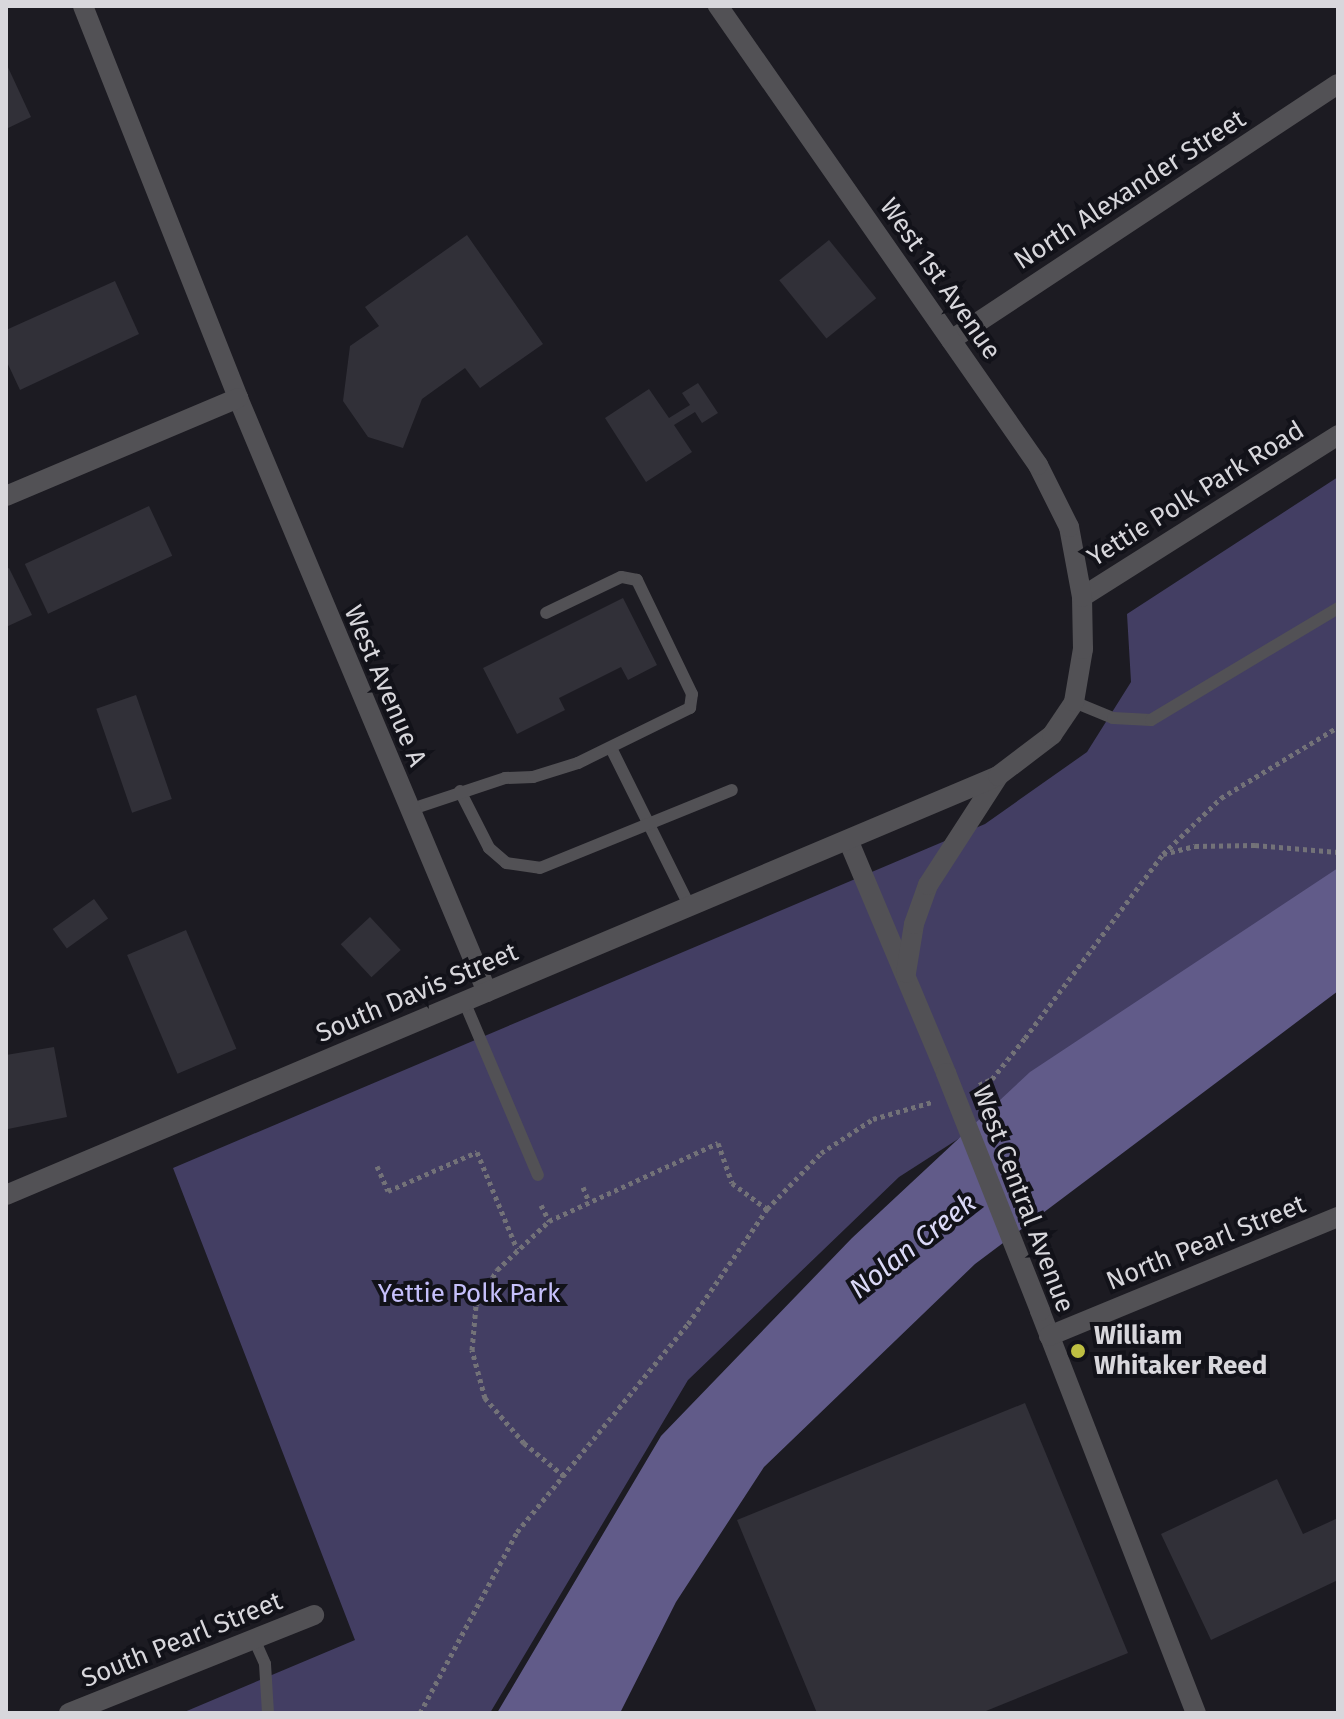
<!DOCTYPE html>
<html>
<head>
<meta charset="utf-8">
<style>
	body { margin:0 }
	#map { position:relative; width:1344px; height:1719px; overflow:hidden; background:#1c1b22; font-family:"Fira Sans",sans-serif }
	div>[style] { position:absolute }
	[style*='--x'] { left:calc(var(--x)*1px); top:calc(var(--y)*1px); width:calc(var(--w)*1px); rotate:calc(var(--a)*1deg) }
	.green>* { inset:0; background:#433e63 }
	.water>* { inset:0; background:#615b89 }
	.building>* { inset:0; background:#313038; transform-origin:0 0 }
	.path>* { height:5px; margin-top:-2.5px; transform-origin:0; background:repeating-linear-gradient(90deg,#737278 0 4px,transparent 0 8px) }
	.lane>* { height:12px; margin:-6px; padding:0 6px; transform-origin:6px; border-radius:6px; background:#525155 }
	.street>* { height:20px; margin:-10px; padding:0 10px; transform-origin:10px; border-radius:10px; background:#525155 }
	.street-bridge>* { height:20px; margin:-10px; padding:0 10px; transform-origin:10px; border-radius:10px; background:#525155 }
	.dots>* { width:22px; height:22px; translate:-50% -50%; box-sizing:border-box; border:4px solid #121219; border-radius:50% }
	span { translate:-50% -50%; white-space:nowrap; text-align:center; line-height:1.15; -webkit-text-stroke:8px #121219; paint-order:stroke }
	.street-label { font-size:26px; color:#d8d7dc }
	.park-label { font-size:26px; color:#c6c0fb }
	.poi-label { font-size:26px; color:#d8d7dc; font-weight:700 }
	.left { translate:0 -50%; text-align:left }
	.water-label { font-size:28px; color:#dbd9f7; font-style:italic }
	.frame { position:absolute; inset:0; border:8px solid #d8d7dc; pointer-events:none }
</style>
</head>
<body>
<div id="map">
	<div class="green">
		<i style="clip-path:polygon(1338px 477px,1338px 895px,899px 1177px,688px 1380px,490px 1713px,182px 1713px,355px 1640px,173px 1168px,985px 824px,1087px 752px,1131px 682px,1127px 614px)"></i>
	</div>
	<div class="water">
		<i style="clip-path:polygon(1338px 868px,1338px 991px,975px 1264px,764px 1467px,676px 1602px,620px 1713px,497px 1713px,661px 1436px,852px 1238px,1030px 1072px)"></i>
	</div>
	<div class="building">
		<i style="clip-path:polygon(6px 63px,31px 117px,6px 129px)"></i>
		<i style="clip-path:polygon(467px 235px,543px 344px,480px 388px,465px 368px,422px 399px,403px 448px,368px 437px,343px 401px,350px 346px,379px 326px,365px 307px)"></i>
		<i style="left:829px;top:240px;width:75px;height:64px;rotate:51deg"></i>
		<i style="clip-path:polygon(115px 281px,139px 334px,20px 390px,6px 360px,6px 330px)"></i>
		<i style="clip-path:polygon(698px 383px,718px 413px,702px 423px,695px 412px,674px 425px,692px 452px,646px 482px,605px 418px,649px 389px,669px 418px,690px 405px,682px 393px)"></i>
		<i style="left:149px;top:506px;width:55px;height:137px;rotate:65deg"></i>
		<i style="clip-path:polygon(9px 568px,32px 615px,6px 627px,6px 569px)"></i>
		<i style="clip-path:polygon(623px 598px,657px 665px,628px 680px,621px 667px,559px 698px,565px 710px,517px 734px,483px 668px)"></i>
		<i style="left:136px;top:695px;width:110px;height:42px;rotate:71deg"></i>
		<i style="left:94px;top:899px;width:24px;height:51px;rotate:54deg"></i>
		<i style="left:370px;top:917px;width:45px;height:40px;rotate:47deg"></i>
		<i style="left:186px;top:930px;width:129px;height:64px;rotate:67deg"></i>
		<i style="clip-path:polygon(54px 1047px,67px 1117px,8px 1129px,6px 1055px)"></i>
		<i style="clip-path:polygon(1025px 1403px,1128px 1653px,981px 1713px,817px 1713px,737px 1520px)"></i>
		<i style="clip-path:polygon(1277px 1479px,1303px 1534px,1338px 1518px,1338px 1580px,1211px 1640px,1161px 1534px)"></i>
	</div>
	<div class="path">
		<i style="--x:1163;--y:854;--w:81;--a:-44"></i>
		<i style="--x:1221;--y:798;--w:137;--a:-31.3"></i>
		<i style="--x:979;--y:1085;--w:14;--a:-25"></i>
		<i style="--x:992;--y:1079;--w:53;--a:-51.2"></i>
		<i style="--x:1025;--y:1038;--w:230;--a:-53.1"></i>
		<i style="--x:1163;--y:854;--w:33;--a:-14"></i>
		<i style="--x:1195;--y:846;--w:60;--a:-1"></i>
		<i style="--x:1255;--y:845;--w:83;--a:4.8"></i>
		<i style="--x:377;--y:1166;--w:27;--a:66"></i>
		<i style="--x:388;--y:1191;--w:97;--a:-23.7"></i>
		<i style="--x:477;--y:1152;--w:105;--a:67.6"></i>
		<i style="--x:583;--y:1187;--w:16;--a:68"></i>
		<i style="--x:541;--y:1205;--w:18;--a:63"></i>
		<i style="--x:564;--y:1476;--w:52;--a:-140.5"></i>
		<i style="--x:524;--y:1443;--w:60;--a:-130.9"></i>
		<i style="--x:485;--y:1398;--w:50;--a:-105.2"></i>
		<i style="--x:472;--y:1350;--w:45;--a:-84.9"></i>
		<i style="--x:476;--y:1305;--w:41;--a:-59"></i>
		<i style="--x:497;--y:1270;--w:71;--a:-43.3"></i>
		<i style="--x:549;--y:1221;--w:186;--a:-24.8"></i>
		<i style="--x:718;--y:1143;--w:42;--a:70.7"></i>
		<i style="--x:732;--y:1183;--w:44;--a:36.6"></i>
		<i style="--x:420;--y:1713;--w:205;--a:-61.8"></i>
		<i style="--x:517;--y:1532;--w:269;--a:-50.6"></i>
		<i style="--x:688;--y:1324;--w:140;--a:-55.5"></i>
		<i style="--x:767;--y:1209;--w:78;--a:-46"></i>
		<i style="--x:821;--y:1153;--w:62;--a:-33.2"></i>
		<i style="--x:873;--y:1119;--w:61;--a:-16.1"></i>
	</div>
	<div class="lane">
		<i style="--x:1074;--y:702;--w:42;--a:22.3"></i>
		<i style="--x:1113;--y:718;--w:38;--a:3"></i>
		<i style="--x:1151;--y:720;--w:218;--a:-30.9"></i>
		<i style="--x:611;--y:748;--w:178;--a:63.6"></i>
		<i style="--x:460;--y:791;--w:64;--a:63"></i>
		<i style="--x:489;--y:848;--w:23;--a:41"></i>
		<i style="--x:506;--y:863;--w:34;--a:8"></i>
		<i style="--x:540;--y:868;--w:207;--a:-22.1"></i>
		<i style="--x:409;--y:810;--w:101;--a:-18.4"></i>
		<i style="--x:505;--y:778;--w:28;--a:-2"></i>
		<i style="--x:533;--y:777;--w:47;--a:-17.3"></i>
		<i style="--x:578;--y:763;--w:125;--a:-26.2"></i>
		<i style="--x:690;--y:708;--w:14;--a:-82"></i>
		<i style="--x:692;--y:694;--w:127;--a:-115.8"></i>
		<i style="--x:637;--y:580;--w:16;--a:-169"></i>
		<i style="--x:621;--y:577;--w:83;--a:154.4"></i>
		<i style="--x:464;--y:1001;--w:189;--a:67"></i>
		<i style="--x:254;--y:1639;--w:27;--a:66"></i>
		<i style="--x:265;--y:1664;--w:49;--a:86.5"></i>
	</div>
	<div class="street">
		<i style="--x:83;--y:6;--w:422;--a:68.4"></i>
		<i style="--x:238;--y:398;--w:644;--a:67.26"></i>
		<i style="--x:951;--y:340;--w:464;--a:-33.5"></i>
		<i style="--x:6;--y:496;--w:252;--a:-22.9"></i>
		<i style="--x:1082;--y:597;--w:303;--a:-32.3"></i>
		<i style="--x:849;--y:842;--w:251;--a:67.2"></i>
		<i style="--x:906;--y:973;--w:50;--a:-80.7"></i>
		<i style="--x:914;--y:924;--w:41;--a:-70.3"></i>
		<i style="--x:928;--y:885;--w:129;--a:-57.1"></i>
		<i style="--x:6;--y:1195;--w:1077;--a:-22.9"></i>
		<i style="--x:998;--y:776;--w:68;--a:-37.2"></i>
		<i style="--x:1052;--y:735;--w:40;--a:-56"></i>
		<i style="--x:1074;--y:702;--w:54;--a:-80.4"></i>
		<i style="--x:1083;--y:649;--w:52;--a:-91.1"></i>
		<i style="--x:1082;--y:597;--w:71;--a:-100.5"></i>
		<i style="--x:1069;--y:527;--w:69;--a:-116.6"></i>
		<i style="--x:1038;--y:465;--w:560;--a:-124.88"></i>
		<i style="--x:1040;--y:1311;--w:431;--a:68.8"></i>
		<i style="--x:1049;--y:1336;--w:313;--a:-22.4"></i>
		<i style="--x:69;--y:1713;--w:264;--a:-21.8"></i>
	</div>
	<div class="street-bridge">
		<i style="--x:946;--y:1073;--w:256;--a:68.4"></i>
	</div>
	<div class="dots">
		<i style="left:1078px;top:1351px;background:#bebf42"></i>
	</div>
	<div class="street-label">
		<span style="left:1130px;top:190px;rotate:-33deg">North Alexander Street</span>
		<span style="left:940px;top:279px;rotate:55deg">West 1st Avenue</span>
		<span style="left:1196px;top:494px;rotate:-32deg">Yettie Polk Park Road</span>
		<span style="left:385px;top:686px;rotate:67deg">West Avenue A</span>
		<span style="left:417px;top:993px;rotate:-23deg">South Davis Street</span>
		<span style="left:1023px;top:1199px;rotate:69deg">West Central Avenue</span>
		<span style="left:1206px;top:1243px;rotate:-22deg">North Pearl Street</span>
		<span style="left:182px;top:1640px;rotate:-22deg">South Pearl Street</span>
	</div>
	<div class="park-label">
		<span style="left:469px;top:1294px">Yettie Polk Park</span>
	</div>
	<div class="poi-label">
		<span class="left" style="left:1094px;top:1351px">William<br>Whitaker Reed</span>
	</div>
	<div class="water-label">
		<span style="left:913px;top:1246px;rotate:-38deg">Nolan Creek</span>
	</div>
	<div class="frame"></div>
</div>
</body>
</html>
